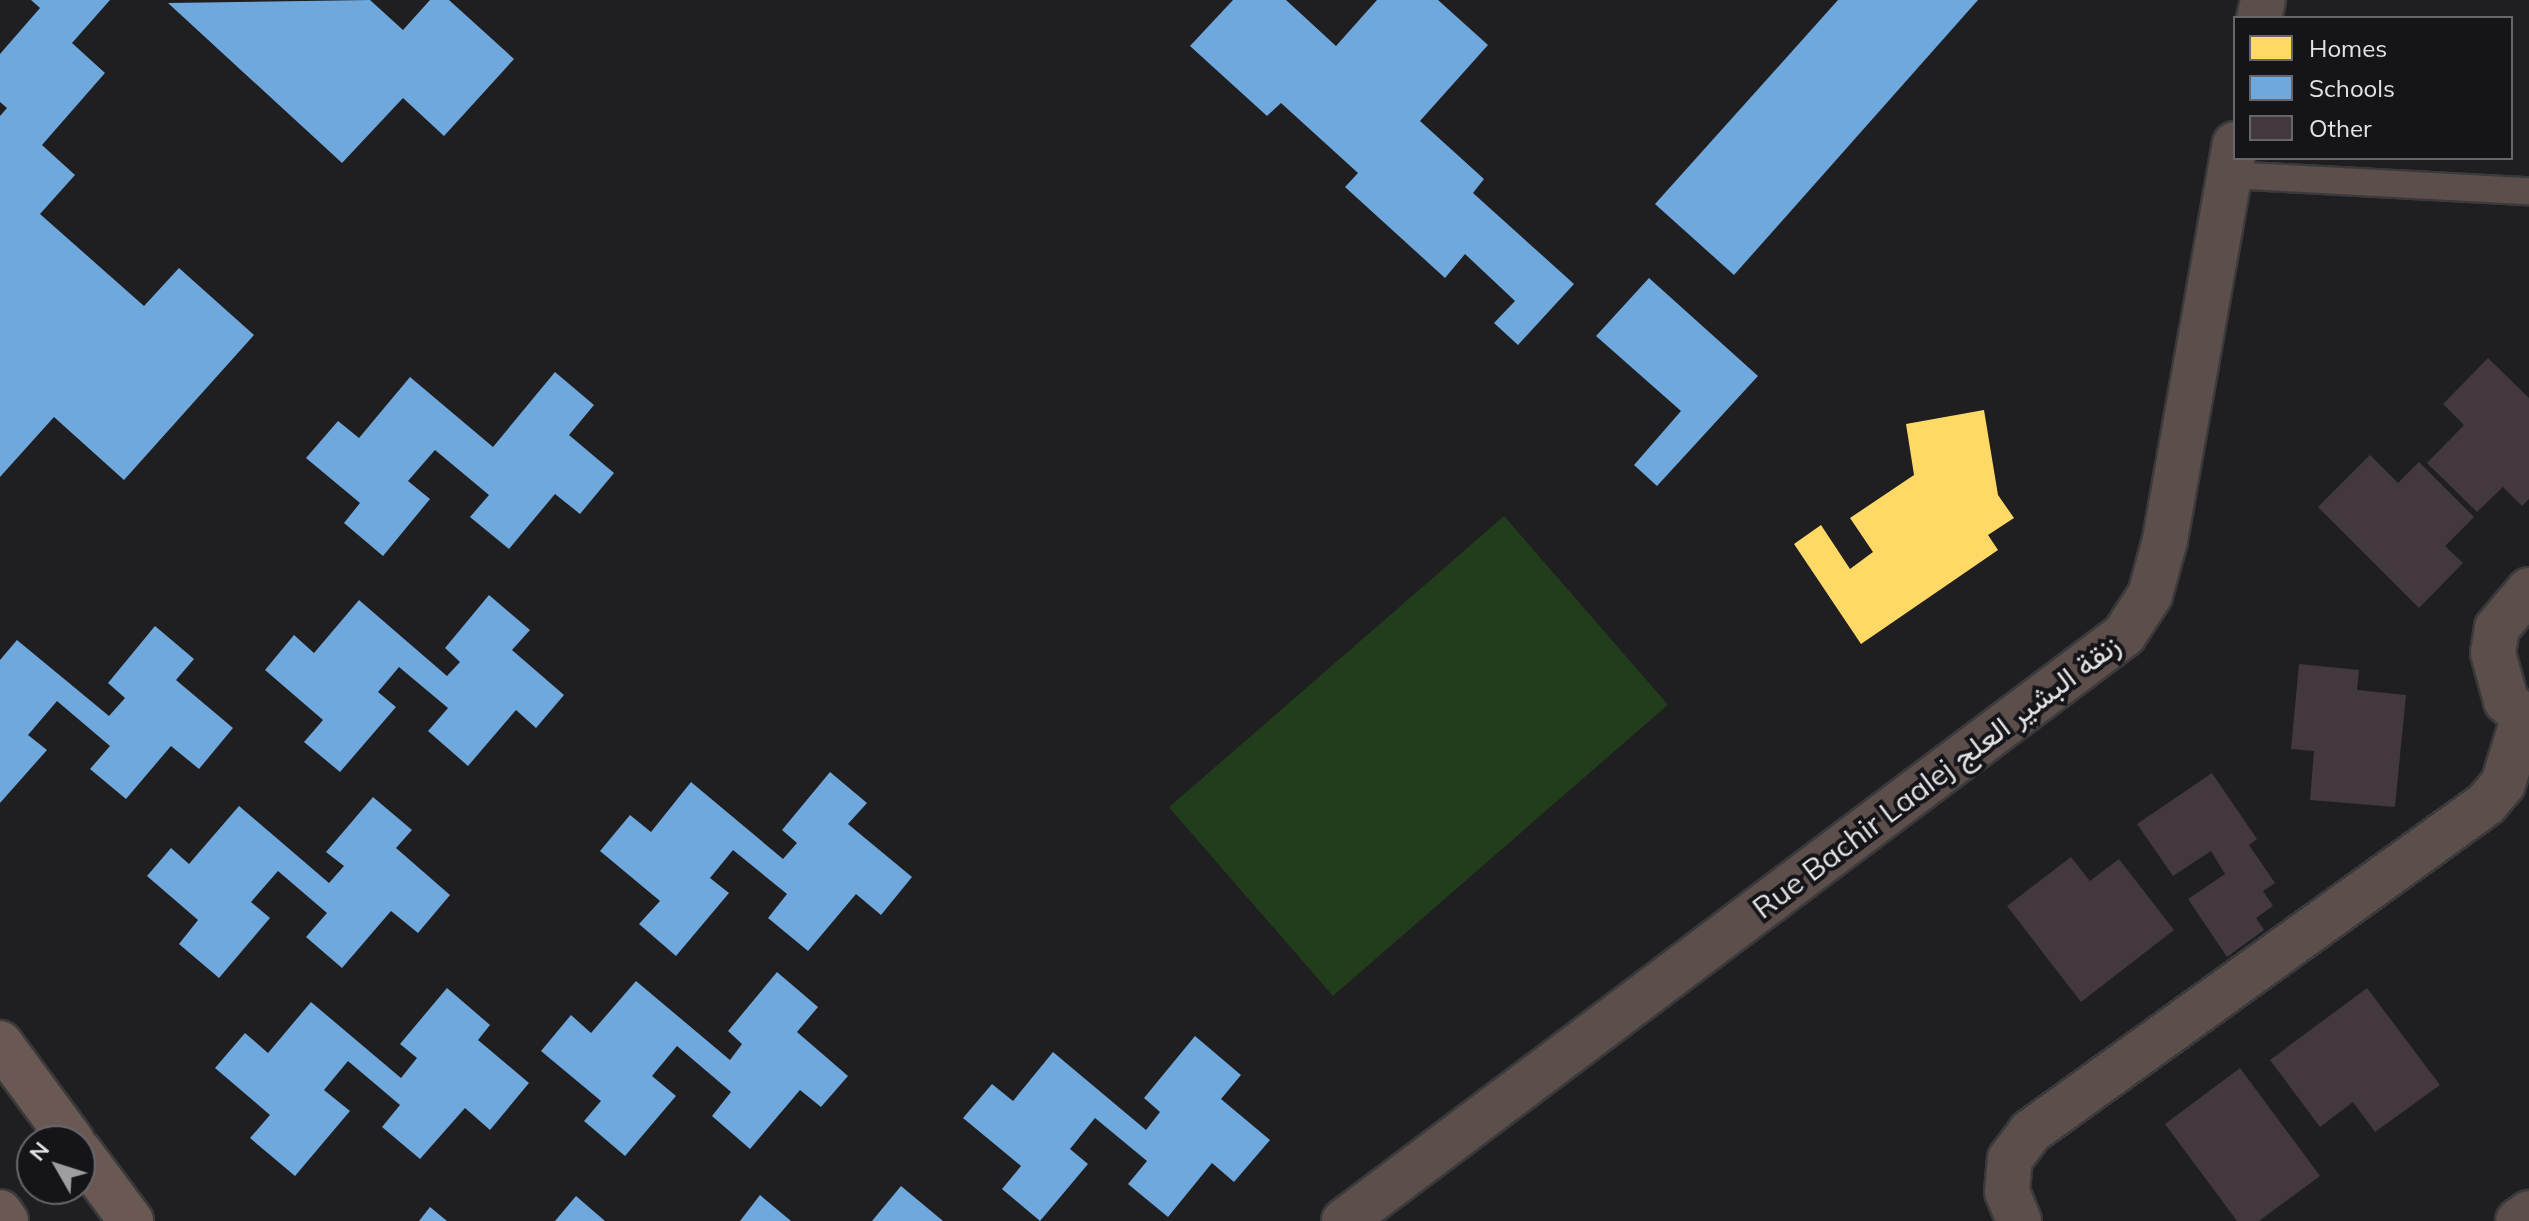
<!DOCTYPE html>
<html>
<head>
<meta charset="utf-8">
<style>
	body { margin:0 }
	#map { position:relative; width:2529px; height:1221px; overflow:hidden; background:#1f1e21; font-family:Mulish,Vazirmatn,sans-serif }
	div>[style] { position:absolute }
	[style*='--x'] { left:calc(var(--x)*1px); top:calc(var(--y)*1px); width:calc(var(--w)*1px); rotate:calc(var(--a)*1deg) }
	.green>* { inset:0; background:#223d1b; transform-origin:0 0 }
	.homes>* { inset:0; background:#ffd966 }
	.schools>* { inset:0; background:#6fa8dc }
	.building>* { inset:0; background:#42383e }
	.roads { filter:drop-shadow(2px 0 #3a3a3c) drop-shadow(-2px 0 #3a3a3c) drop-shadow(0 2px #3a3a3c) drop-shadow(0 -2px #3a3a3c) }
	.lane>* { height:26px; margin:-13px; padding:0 13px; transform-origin:13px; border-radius:13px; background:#5c4e4a }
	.street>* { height:44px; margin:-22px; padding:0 22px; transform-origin:22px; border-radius:22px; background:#5c4e4a }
	.secondary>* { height:44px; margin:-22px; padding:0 22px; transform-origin:22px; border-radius:22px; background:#6a5953 }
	span { translate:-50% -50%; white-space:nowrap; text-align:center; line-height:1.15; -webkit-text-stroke:8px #151419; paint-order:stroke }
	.street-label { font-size:30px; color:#e3e2e6 }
	.legend { position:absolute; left:2233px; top:16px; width:280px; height:144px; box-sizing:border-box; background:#151419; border:2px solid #67666b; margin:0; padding:10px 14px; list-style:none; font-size:24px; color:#e3e2e6 }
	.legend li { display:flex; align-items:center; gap:16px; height:40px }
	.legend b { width:40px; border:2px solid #67666b }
	.north { position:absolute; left:16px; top:1125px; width:80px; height:80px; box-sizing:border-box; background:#151419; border:2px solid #67666b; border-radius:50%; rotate:309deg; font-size:22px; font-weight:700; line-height:32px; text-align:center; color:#e3e2e6 }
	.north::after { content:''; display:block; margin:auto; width:28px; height:36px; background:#9e9da1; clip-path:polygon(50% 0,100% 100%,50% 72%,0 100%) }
</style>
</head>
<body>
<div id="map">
	<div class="green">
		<i style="left:1504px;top:516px;width:250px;height:444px;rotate:49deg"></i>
	</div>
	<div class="homes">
		<i style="clip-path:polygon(1984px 410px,1998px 495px,2014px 518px,1988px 535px,1998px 550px,1861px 644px,1794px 544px,1821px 525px,1850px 569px,1873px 552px,1850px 518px,1914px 475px,1906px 424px)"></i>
	</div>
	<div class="schools">
		<i style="clip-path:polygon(31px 0,110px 0,72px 43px,105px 73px,42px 145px,75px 175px,40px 214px,144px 306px,179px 268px,254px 335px,124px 480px,54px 417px,0 477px,0 116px,7px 108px,0 102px,0 54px,40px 8px)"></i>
		<i style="clip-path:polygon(370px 0,403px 30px,430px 0,449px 0,514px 59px,444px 136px,403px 98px,342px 163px,168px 3px)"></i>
		<i style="clip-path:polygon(1233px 0,1286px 0,1336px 46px,1377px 0,1438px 0,1488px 45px,1420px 121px,1484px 179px,1473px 193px,1574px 284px,1518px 345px,1494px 323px,1515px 301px,1465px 254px,1445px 278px,1345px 187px,1358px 173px,1281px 103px,1267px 116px,1190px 46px)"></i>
		<i style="clip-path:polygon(1838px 0,1978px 0,1734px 275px,1655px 204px)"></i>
		<i style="clip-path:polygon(1649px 278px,1758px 376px,1657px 486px,1634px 465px,1681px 411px,1596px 336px)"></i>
		<i style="clip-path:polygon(555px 372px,594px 405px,569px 435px,614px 473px,580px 514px,555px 494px,509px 549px,470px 517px,489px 495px,435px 450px,408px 481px,430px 499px,383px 556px,344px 523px,360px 503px,306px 458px,338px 421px,359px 438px,410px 377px,493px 447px)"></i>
		<i style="clip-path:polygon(489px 595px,530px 630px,512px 650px,564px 695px,536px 728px,516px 710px,468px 766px,428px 731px,448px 708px,399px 667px,378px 692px,396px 707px,340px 772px,304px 742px,323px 720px,265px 670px,294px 635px,314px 653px,359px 600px,447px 676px,460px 662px,445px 648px)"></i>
		<i style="clip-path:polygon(155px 626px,194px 659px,176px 680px,233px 728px,199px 769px,171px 746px,126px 799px,90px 769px,110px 746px,57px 701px,28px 735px,47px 750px,0 803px,0 660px,17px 640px,109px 716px,125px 698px,108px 683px)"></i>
		<i style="clip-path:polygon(830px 772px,867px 803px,848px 824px,912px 877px,881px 915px,856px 894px,808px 951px,768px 918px,787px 894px,733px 850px,710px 878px,729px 893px,676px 956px,639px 924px,660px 901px,600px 851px,630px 815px,651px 832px,691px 782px,783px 859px,797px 843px,782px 830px)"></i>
		<i style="clip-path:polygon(373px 797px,412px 830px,396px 848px,450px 895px,418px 933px,391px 911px,342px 968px,306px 937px,327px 913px,278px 871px,251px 902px,270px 918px,219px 978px,179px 944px,198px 920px,147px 876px,171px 848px,189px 864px,239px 806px,329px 883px,344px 866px,326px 852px)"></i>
		<i style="clip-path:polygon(777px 972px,818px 1007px,797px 1032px,848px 1076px,821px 1107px,800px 1090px,750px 1149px,712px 1116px,731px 1092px,677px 1046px,652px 1076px,676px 1096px,625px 1156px,584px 1121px,601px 1101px,541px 1051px,571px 1015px,591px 1033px,636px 981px,730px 1060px,742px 1044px,728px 1031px)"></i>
		<i style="clip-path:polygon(447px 988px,490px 1025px,478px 1040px,529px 1083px,490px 1130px,465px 1108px,420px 1159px,382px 1127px,400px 1105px,348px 1061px,324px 1090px,350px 1111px,295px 1176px,250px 1138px,270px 1115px,215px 1068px,245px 1033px,268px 1053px,311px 1002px,401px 1078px,417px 1058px,400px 1044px)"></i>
		<i style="clip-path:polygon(1195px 1036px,1241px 1075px,1221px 1099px,1270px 1140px,1234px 1182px,1212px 1163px,1168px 1217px,1128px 1184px,1147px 1161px,1095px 1118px,1070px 1149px,1088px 1164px,1040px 1221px,1002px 1189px,1021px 1166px,963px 1118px,992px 1084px,1013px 1101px,1053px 1052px,1146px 1130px,1160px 1112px,1144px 1098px)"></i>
		<i style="clip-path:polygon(901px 1186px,943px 1221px,872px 1221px)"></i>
		<i style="clip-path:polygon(760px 1195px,791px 1221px,740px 1221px)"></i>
		<i style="clip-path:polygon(576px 1196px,605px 1221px,555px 1221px)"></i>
		<i style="clip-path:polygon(430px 1207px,447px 1221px,419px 1221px)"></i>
	</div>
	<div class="building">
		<i style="clip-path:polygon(2488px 358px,2529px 398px,2529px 499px,2522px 506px,2503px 487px,2477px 512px,2427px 463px,2464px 425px,2443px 404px)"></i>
		<i style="clip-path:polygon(2370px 455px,2398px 483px,2419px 462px,2474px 517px,2445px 546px,2463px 563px,2419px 608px,2318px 507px)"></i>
		<i style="clip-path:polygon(2299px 664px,2359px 670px,2357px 690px,2406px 695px,2395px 807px,2310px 800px,2314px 751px,2291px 749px)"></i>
		<i style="clip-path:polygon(2212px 773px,2257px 839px,2249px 845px,2275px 883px,2263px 891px,2273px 906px,2256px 918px,2264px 930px,2227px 957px,2188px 899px,2225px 874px,2211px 851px,2173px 876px,2137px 824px)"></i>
		<i style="clip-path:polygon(2071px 857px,2090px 881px,2119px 859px,2174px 930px,2081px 1002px,2007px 906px)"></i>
		<i style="clip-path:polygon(2367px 988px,2440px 1085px,2375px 1132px,2353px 1102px,2320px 1127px,2270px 1060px)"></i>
		<i style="clip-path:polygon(2240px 1068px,2320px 1176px,2259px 1221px,2237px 1221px,2165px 1124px)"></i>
	</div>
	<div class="roads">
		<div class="lane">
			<i style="--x:2229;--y:175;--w:300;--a:3.1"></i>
		</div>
		<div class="street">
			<i style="--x:2259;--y:18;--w:18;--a:-77"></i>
			<i style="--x:2529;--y:590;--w:50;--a:130.1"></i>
			<i style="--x:2497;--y:628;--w:25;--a:99"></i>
			<i style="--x:2493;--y:653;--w:50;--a:74.8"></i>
			<i style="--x:2506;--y:701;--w:31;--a:42"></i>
			<i style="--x:1344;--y:1221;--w:976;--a:-36.92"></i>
			<i style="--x:2124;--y:635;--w:48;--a:-57"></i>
			<i style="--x:2150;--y:595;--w:57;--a:-74.7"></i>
			<i style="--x:2165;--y:540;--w:402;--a:-80"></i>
			<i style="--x:2019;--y:1221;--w:31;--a:-112"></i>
			<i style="--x:2007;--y:1192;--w:33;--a:-85"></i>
			<i style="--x:2010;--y:1159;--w:34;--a:-53"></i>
			<i style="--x:2030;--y:1132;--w:562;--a:-35.73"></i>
			<i style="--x:2486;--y:804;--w:26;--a:-50"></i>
			<i style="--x:2503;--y:784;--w:68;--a:-72.9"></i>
			<i style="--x:2518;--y:1221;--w:14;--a:-36"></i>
		</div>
		<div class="secondary">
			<i style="--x:0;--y:1043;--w:122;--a:53.7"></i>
			<i style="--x:80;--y:1152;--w:86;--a:53.5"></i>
			<i style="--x:0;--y:1212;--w:11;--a:56"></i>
		</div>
	</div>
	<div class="street-label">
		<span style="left:1936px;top:776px;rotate:-37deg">Rue Bachir Laalej زنقة البشير العلج</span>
	</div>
	<ul class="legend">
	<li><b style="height:22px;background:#ffd966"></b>Homes</li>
	<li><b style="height:22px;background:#6fa8dc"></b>Schools</li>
	<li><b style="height:22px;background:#42383e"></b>Other</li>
	</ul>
	<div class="north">N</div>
</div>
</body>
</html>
